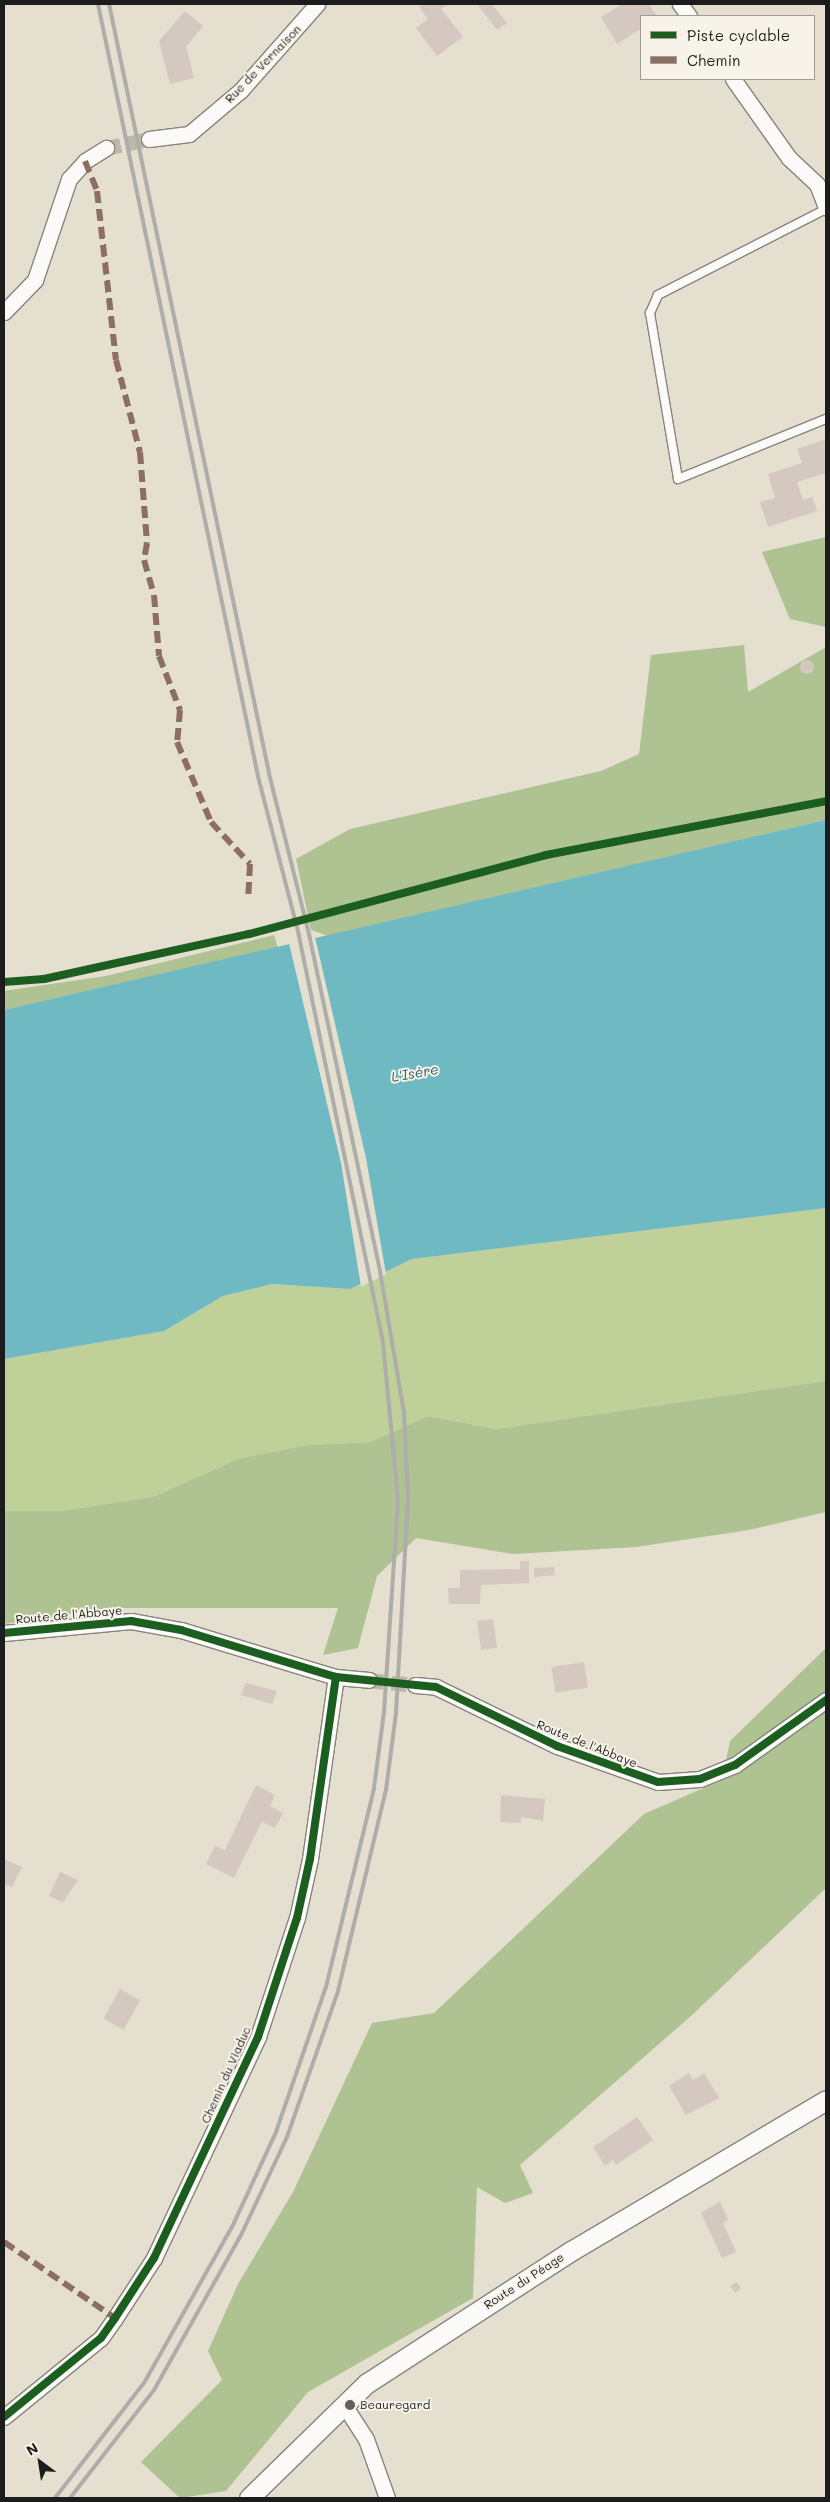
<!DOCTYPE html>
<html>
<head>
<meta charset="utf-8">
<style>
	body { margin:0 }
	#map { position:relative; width:830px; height:2502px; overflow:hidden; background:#e4dfcf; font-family:Mali,sans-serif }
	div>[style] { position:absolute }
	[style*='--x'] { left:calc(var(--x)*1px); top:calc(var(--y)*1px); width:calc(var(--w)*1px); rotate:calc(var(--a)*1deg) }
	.green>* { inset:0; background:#c0d099 }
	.forest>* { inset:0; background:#aec292 }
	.water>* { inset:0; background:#6fb9c2 }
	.pier>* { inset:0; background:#e4dfcf }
	.building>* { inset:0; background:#d5c8c0; transform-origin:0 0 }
	.round { border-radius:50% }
	.minor-tunnel>* { height:15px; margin-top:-7.5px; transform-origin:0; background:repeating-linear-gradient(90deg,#bcb8ab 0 15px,transparent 0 23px) }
	.roads { filter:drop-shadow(1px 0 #86847c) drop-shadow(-1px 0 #86847c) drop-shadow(0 1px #86847c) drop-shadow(0 -1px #86847c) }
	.service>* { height:8px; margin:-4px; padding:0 4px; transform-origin:4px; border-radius:4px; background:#fbfaf8 }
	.minor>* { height:15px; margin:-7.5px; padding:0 7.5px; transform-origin:7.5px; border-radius:7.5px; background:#fbfaf8 }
	.tertiary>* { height:19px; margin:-9.5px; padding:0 9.5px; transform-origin:9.5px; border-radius:9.5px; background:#fbfaf8 }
	.rail>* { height:4px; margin:-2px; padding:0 2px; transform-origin:2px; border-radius:2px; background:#aeadaa }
	.quiet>* { height:6px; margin-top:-3px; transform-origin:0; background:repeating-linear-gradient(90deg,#8d6e63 0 12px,transparent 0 18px) }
	.cycleway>* { height:8px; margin:-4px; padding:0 4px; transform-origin:4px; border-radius:4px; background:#1b5e20 }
	.dots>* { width:14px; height:14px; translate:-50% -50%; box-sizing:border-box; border:2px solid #f7f3e8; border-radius:50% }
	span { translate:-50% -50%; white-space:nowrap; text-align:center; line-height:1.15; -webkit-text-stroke:4px #f7f3e8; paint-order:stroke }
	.street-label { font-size:12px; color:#1c1c1c }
	.poi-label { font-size:12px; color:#1c1c1c }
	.left { translate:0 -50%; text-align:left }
	.water-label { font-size:14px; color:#2b5b64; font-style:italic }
	.frame { position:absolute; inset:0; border:5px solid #1c1c1c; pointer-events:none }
	.legend { position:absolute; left:640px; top:15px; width:175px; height:65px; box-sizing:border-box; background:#f7f3e8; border:1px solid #9f9d96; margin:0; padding:6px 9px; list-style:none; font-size:15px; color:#1c1c1c }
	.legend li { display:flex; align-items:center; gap:10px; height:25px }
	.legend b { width:25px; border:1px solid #9f9d96 }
	.north { position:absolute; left:15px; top:2437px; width:50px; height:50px; -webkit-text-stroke:4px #f7f3e8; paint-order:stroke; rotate:329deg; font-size:14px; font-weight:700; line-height:20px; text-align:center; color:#1c1c1c }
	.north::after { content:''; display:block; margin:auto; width:18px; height:22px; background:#1c1c1c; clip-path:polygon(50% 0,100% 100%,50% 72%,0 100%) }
</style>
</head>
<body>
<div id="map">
	<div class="green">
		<i style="clip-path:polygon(826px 1208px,826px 1381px,496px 1429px,428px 1416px,371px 1442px,307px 1445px,238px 1459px,153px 1497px,60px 1511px,4px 1511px,4px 1359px,164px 1331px,223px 1296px,272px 1284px,350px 1289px,412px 1259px)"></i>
	</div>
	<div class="forest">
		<i style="clip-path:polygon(826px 537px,826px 627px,790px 619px,762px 552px)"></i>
		<i style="clip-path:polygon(744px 645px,748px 692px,826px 647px,826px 820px,328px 936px,311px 930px,296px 859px,350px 829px,601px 771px,639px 754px,651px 655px)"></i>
		<i style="clip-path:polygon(274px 935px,278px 948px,4px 1010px,4px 991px,106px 976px)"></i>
		<i style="clip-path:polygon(826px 1381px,826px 1512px,749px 1530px,636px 1547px,513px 1554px,416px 1538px,377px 1576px,358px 1648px,323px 1655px,338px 1608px,110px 1608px,4px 1624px,4px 1511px,60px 1511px,153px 1497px,238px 1459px,307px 1445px,371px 1442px,428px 1416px,496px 1429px)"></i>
		<i style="clip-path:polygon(826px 1648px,826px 1888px,691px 2016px,520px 2165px,533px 2193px,505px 2203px,477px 2187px,473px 2298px,308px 2392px,226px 2491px,180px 2498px,141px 2462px,222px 2380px,208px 2351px,238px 2284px,293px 2192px,372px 2023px,434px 2013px,644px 1814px,722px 1780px,730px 1741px)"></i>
	</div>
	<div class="water">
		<i style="clip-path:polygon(826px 820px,826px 1208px,412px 1259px,350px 1289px,272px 1284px,223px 1296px,164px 1331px,4px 1359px,4px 1010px)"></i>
	</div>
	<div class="pier">
		<i style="clip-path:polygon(315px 937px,366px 1158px,386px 1274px,361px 1287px,341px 1163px,289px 943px)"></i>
	</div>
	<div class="building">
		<i style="clip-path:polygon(424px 4px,449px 4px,441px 9px,463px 37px,437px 56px,416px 28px,428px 19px,419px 7px)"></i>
		<i style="clip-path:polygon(477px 4px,492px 4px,507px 23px,497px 30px)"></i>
		<i style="clip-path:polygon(622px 4px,649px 4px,657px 16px,641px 16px,641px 29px,617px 44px,601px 17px)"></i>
		<i style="clip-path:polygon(185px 11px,203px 26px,186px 47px,194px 78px,170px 84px,159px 41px)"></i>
		<i style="clip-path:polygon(826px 439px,826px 473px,797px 482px,803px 500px,812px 497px,817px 511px,768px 527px,760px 502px,775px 498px,768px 474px,802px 463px,797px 449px)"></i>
		<i class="round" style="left:800px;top:660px;width:14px;height:14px"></i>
		<i style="clip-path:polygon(520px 1561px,529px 1561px,529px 1583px,481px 1585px,480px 1604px,449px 1604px,448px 1588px,460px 1588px,460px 1570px,520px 1569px)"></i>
		<i style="clip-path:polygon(554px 1567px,555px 1575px,534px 1577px,534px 1568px)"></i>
		<i style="left:493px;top:1619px;width:29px;height:16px;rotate:82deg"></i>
		<i style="left:584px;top:1662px;width:26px;height:33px;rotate:81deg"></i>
		<i style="clip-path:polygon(246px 1683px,277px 1691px,272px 1704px,241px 1695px)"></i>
		<i style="clip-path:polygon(256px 1785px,275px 1795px,270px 1806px,283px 1813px,275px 1828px,262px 1822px,234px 1878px,206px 1864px,215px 1846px,225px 1850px)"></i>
		<i style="clip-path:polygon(501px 1795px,545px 1799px,543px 1821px,521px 1817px,521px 1823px,500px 1822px)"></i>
		<i style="clip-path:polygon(4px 1859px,22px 1867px,12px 1887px,4px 1884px)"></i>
		<i style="clip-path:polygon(60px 1872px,78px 1880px,63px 1902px,49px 1896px)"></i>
		<i style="left:120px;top:1989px;width:23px;height:34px;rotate:29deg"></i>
		<i style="clip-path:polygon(689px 2073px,693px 2080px,704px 2073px,719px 2098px,686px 2115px,669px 2086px)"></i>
		<i style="clip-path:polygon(637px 2117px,653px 2140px,616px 2165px,613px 2160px,605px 2166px,593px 2147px)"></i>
		<i style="clip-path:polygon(720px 2201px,728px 2220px,723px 2223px,736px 2252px,722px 2258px,701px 2213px)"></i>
		<i style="clip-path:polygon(737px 2282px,741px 2289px,735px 2293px,730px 2286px)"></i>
	</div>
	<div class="minor-tunnel">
		<i style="--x:106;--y:148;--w:44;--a:-11.8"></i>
		<i style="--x:369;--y:1680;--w:46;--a:6.2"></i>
	</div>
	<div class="roads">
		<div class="service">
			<i style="--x:826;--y:209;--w:189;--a:152.9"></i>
			<i style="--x:658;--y:295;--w:20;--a:114"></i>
			<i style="--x:650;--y:313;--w:168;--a:80.4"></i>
			<i style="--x:678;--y:479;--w:160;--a:-22.1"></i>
		</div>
		<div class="minor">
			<i style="--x:680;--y:4;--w:15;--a:53"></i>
			<i style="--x:733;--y:79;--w:97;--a:54.7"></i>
			<i style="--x:789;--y:158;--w:38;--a:43"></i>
			<i style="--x:817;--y:184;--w:25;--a:69"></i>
			<i style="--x:149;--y:139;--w:40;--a:-7.1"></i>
			<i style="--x:189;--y:134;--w:68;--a:-40.2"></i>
			<i style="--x:241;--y:90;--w:115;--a:-48.5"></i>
			<i style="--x:4;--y:312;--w:45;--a:-45.9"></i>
			<i style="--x:35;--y:280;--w:107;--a:-71.4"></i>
			<i style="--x:69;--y:179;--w:24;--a:-48"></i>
			<i style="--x:85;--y:161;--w:25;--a:-32"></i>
			<i style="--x:4;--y:1633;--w:128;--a:-5.4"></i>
			<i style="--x:131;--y:1621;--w:51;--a:10.2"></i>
			<i style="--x:181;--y:1630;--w:162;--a:16.9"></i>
			<i style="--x:336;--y:1677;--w:33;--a:5"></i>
			<i style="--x:415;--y:1685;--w:21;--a:5"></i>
			<i style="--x:436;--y:1687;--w:135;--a:26"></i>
			<i style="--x:557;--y:1746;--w:107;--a:19.6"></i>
			<i style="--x:658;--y:1782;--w:42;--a:-4.1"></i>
			<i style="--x:700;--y:1779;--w:38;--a:-22"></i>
			<i style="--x:735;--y:1765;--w:112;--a:-35.5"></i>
			<i style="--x:344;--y:2405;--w:40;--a:57.1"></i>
			<i style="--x:366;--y:2439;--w:63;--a:70.4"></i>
			<i style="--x:4;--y:2417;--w:125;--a:-39.2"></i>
			<i style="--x:101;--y:2338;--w:24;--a:-55"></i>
			<i style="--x:115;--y:2318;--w:72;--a:-57"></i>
			<i style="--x:154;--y:2258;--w:244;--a:-64.8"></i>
			<i style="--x:258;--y:2037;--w:125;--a:-71.9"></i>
			<i style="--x:297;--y:1918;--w:60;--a:-77.6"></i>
			<i style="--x:310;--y:1859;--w:184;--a:-81.9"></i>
		</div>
		<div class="tertiary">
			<i style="--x:249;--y:2498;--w:165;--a:-44.3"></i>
			<i style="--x:367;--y:2383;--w:243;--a:-32.9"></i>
			<i style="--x:571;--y:2251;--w:296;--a:-30.6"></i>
		</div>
	</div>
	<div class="rail">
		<i style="--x:55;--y:2498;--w:145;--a:-52.3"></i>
		<i style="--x:144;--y:2383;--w:179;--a:-60.6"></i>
		<i style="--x:232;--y:2227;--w:105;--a:-65.1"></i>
		<i style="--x:276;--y:2132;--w:153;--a:-71"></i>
		<i style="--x:326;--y:1987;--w:205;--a:-76.4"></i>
		<i style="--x:374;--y:1788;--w:77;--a:-82.5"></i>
		<i style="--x:384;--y:1712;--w:213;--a:-86.2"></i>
		<i style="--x:398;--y:1499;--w:158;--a:-95.5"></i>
		<i style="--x:383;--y:1342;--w:416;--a:-101.7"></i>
		<i style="--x:299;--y:935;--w:164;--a:-104.5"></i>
		<i style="--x:258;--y:776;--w:788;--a:-101.71"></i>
		<i style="--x:70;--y:2498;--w:137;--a:-52.1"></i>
		<i style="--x:154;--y:2390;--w:180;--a:-60.7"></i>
		<i style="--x:242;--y:2233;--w:106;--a:-64.9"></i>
		<i style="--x:287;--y:2137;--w:155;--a:-70.7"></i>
		<i style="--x:338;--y:1991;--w:207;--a:-76.6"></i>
		<i style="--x:386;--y:1790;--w:78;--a:-82.6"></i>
		<i style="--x:396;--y:1713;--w:215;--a:-86.8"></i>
		<i style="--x:408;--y:1498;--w:85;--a:-92.7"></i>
		<i style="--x:404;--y:1413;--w:144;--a:-99.6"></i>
		<i style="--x:380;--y:1271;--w:344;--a:-101.9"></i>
		<i style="--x:309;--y:934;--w:166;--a:-104"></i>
		<i style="--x:269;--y:773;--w:785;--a:-101.75"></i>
	</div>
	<div class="quiet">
		<i style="--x:85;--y:161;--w:32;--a:68"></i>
		<i style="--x:97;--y:191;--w:170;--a:83.6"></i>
		<i style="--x:116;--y:360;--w:95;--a:75.4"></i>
		<i style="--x:140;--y:452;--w:91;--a:85.6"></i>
		<i style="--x:147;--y:543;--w:17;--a:100"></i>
		<i style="--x:144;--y:560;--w:36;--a:74"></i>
		<i style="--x:154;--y:595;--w:61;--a:85.3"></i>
		<i style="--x:159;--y:656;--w:58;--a:68.7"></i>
		<i style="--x:180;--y:710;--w:32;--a:95"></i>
		<i style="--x:177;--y:742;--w:87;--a:67"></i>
		<i style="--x:211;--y:822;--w:57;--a:47.1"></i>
		<i style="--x:250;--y:864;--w:34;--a:93"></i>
		<i style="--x:4;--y:2242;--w:135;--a:34.4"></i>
	</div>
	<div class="cycleway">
		<i style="--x:4;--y:982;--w:40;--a:-4.3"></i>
		<i style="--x:44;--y:979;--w:210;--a:-12.4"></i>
		<i style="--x:249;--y:934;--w:307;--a:-14.9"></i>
		<i style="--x:546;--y:855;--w:285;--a:-10.9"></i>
		<i style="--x:4;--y:1633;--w:128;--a:-5.4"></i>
		<i style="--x:131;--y:1621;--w:51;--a:10.2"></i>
		<i style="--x:181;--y:1630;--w:162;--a:16.9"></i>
		<i style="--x:336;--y:1677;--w:100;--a:5.7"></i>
		<i style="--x:436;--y:1687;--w:135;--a:26"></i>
		<i style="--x:557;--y:1746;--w:107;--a:19.6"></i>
		<i style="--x:658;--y:1782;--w:42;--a:-4.1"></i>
		<i style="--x:700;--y:1779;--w:38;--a:-22"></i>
		<i style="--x:735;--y:1765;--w:112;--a:-35.5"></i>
		<i style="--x:4;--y:2417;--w:125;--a:-39.2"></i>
		<i style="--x:101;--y:2338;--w:24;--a:-55"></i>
		<i style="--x:115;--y:2318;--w:72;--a:-57"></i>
		<i style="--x:154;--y:2258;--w:244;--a:-64.8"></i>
		<i style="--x:258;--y:2037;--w:125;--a:-71.9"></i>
		<i style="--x:297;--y:1918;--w:60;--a:-77.6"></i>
		<i style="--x:310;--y:1859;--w:184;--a:-81.9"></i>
	</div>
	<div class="dots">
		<i style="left:350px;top:2405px;background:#62605b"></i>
	</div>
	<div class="street-label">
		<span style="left:263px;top:64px;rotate:-46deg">Rue de Vernaison</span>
		<span style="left:69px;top:1615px;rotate:-5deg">Route de l'Abbaye</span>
		<span style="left:587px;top:1744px;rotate:22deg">Route de l'Abbaye</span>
		<span style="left:226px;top:2075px;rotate:-66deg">Chemin du Viaduc</span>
		<span style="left:524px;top:2281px;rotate:-33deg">Route du Péage</span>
	</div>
	<div class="poi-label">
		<span class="left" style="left:360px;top:2405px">Beauregard</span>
	</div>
	<div class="water-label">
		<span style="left:415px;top:1073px;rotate:-10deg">L'Isère</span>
	</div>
	<div class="frame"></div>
	<ul class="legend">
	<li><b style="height:6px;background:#1b5e20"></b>Piste cyclable</li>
	<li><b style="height:6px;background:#8d6e63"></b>Chemin</li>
	</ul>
	<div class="north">N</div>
</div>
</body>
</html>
